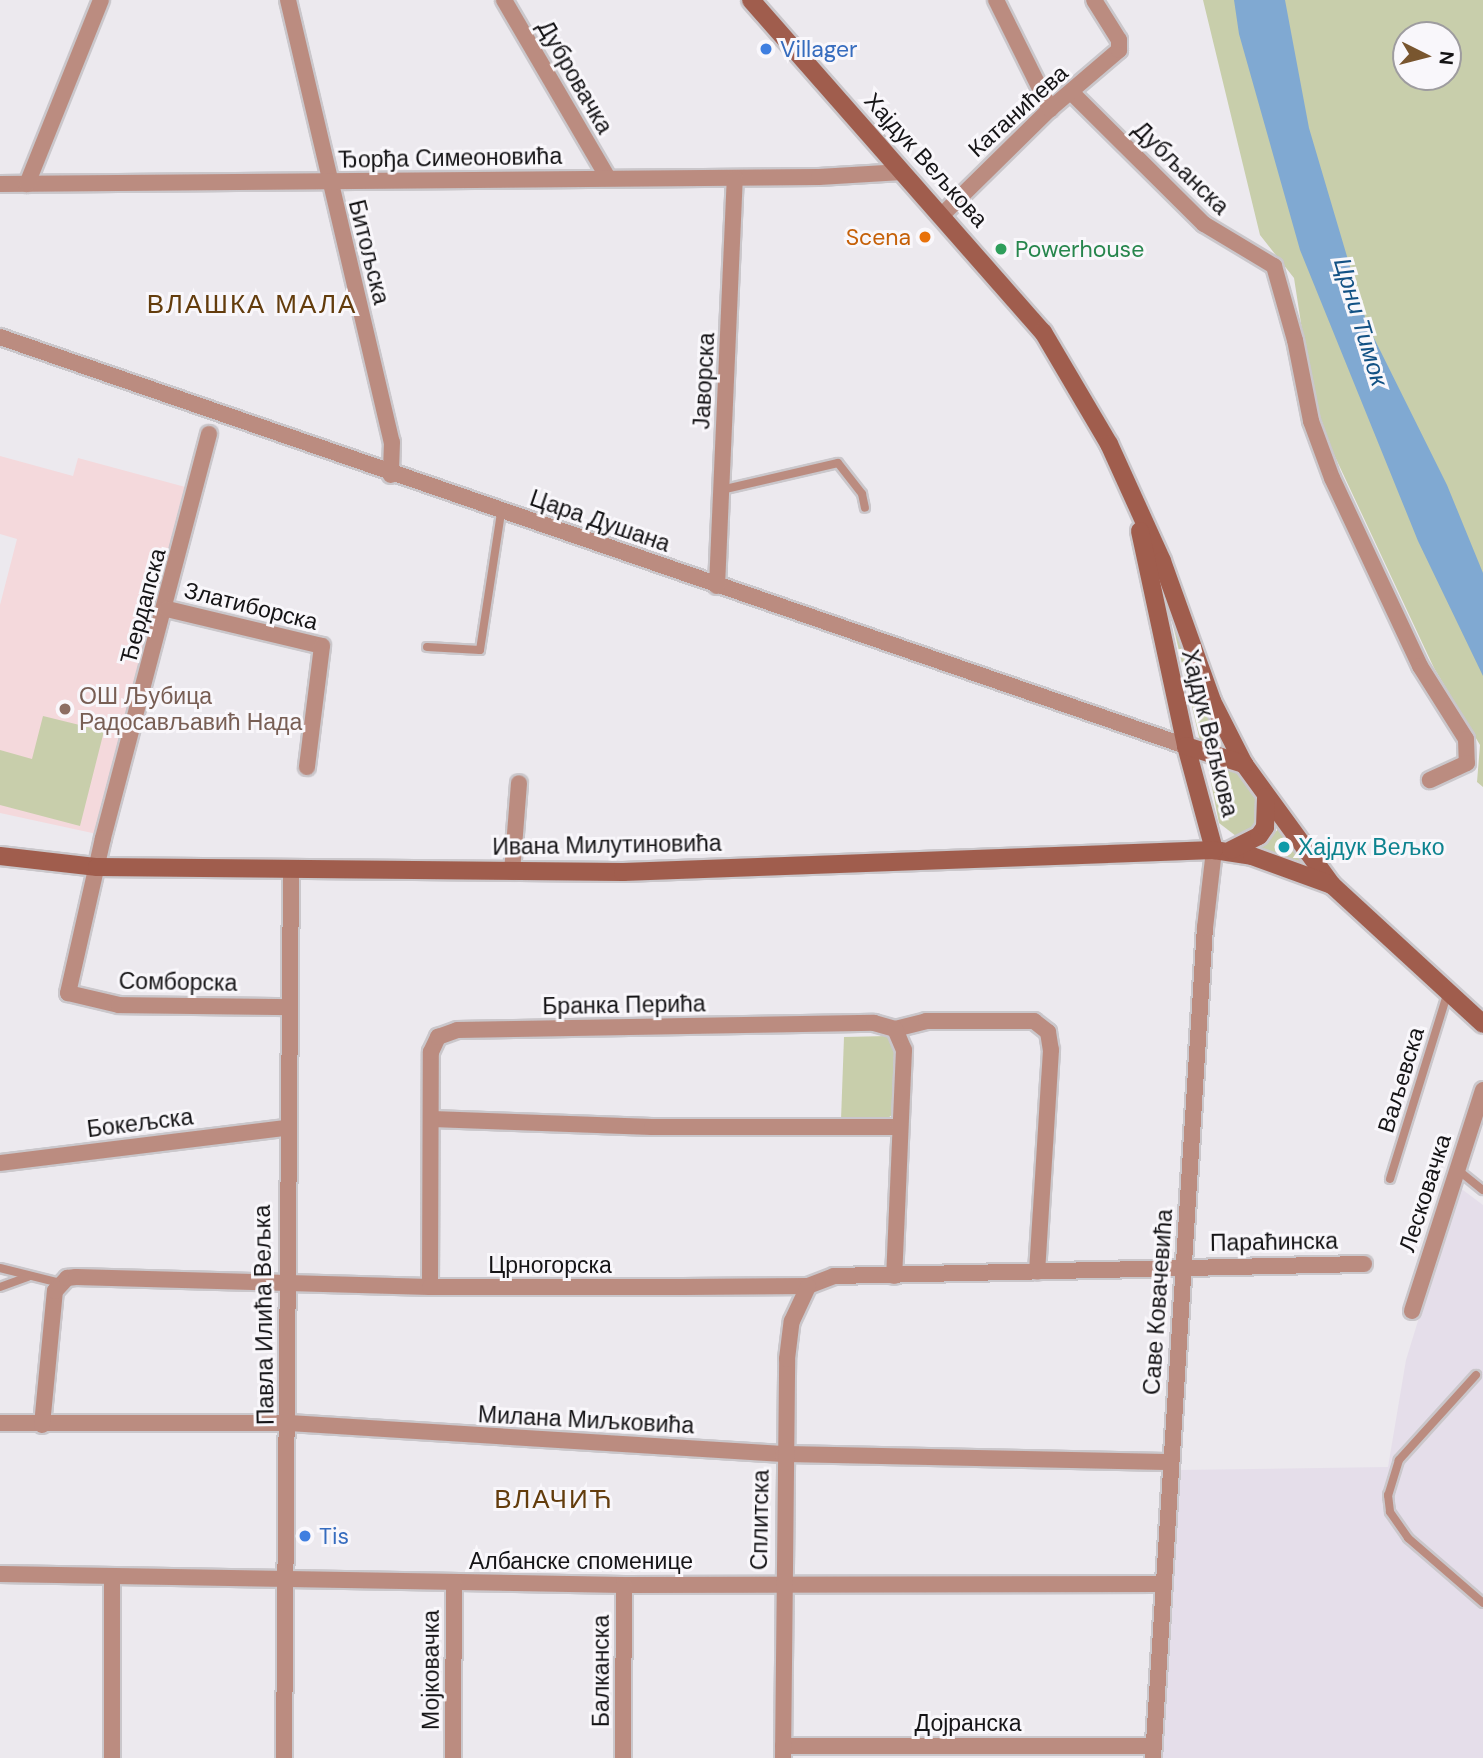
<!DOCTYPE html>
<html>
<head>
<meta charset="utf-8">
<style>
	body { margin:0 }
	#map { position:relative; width:1483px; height:1758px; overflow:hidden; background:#ece9ee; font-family:"DM Sans",sans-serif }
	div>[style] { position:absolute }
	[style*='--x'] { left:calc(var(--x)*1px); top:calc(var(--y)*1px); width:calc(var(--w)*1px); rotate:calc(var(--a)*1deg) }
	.built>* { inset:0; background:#e5deea }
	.education>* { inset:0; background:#f4d9dc }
	.green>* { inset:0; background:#c8ceab }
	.water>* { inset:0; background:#80a9d2 }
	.roads { filter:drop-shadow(2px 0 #cac7cb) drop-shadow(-2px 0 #cac7cb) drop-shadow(0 2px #cac7cb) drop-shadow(0 -2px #cac7cb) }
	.lane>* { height:8px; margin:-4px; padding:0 4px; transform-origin:4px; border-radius:4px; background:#bb8c80 }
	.street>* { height:16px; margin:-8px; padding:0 8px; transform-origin:8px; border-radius:8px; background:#bb8c80 }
	.secondary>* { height:18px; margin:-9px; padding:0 9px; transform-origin:9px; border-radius:9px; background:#a05d4d }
	.dots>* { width:19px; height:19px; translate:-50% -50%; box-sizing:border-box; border:4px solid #f9f7fb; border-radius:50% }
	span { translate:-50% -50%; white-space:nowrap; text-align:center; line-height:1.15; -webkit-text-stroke:6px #f9f7fb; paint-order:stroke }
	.shop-label { font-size:23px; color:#366cbe }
	.left { translate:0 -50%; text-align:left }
	.street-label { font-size:23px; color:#151416 }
	.food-label { font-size:23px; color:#c56008 }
	.right { translate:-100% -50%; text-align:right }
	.leisure-label { font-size:23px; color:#27864d }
	.education-label { font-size:23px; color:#785e54 }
	.culture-label { font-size:23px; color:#0d838f }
	.water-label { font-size:24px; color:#125184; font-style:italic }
	.quarter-label { font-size:26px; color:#633c0c; letter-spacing:2px }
	.north { position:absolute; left:1392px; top:21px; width:70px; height:70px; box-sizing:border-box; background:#f9f7fb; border:2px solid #9e9c9f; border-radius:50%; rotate:96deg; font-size:19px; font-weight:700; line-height:28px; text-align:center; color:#151416 }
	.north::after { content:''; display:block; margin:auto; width:24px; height:32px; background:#79562f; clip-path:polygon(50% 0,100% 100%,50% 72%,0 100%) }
</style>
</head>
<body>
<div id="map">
	<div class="built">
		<i style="clip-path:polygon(1459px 1187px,1483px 1205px,1483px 1758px,1162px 1758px,1177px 1470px,1388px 1467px,1406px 1360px)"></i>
	</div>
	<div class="education">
		<i style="clip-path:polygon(0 456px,73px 476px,78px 458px,189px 488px,97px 834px,0 813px,0 605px,17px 539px,0 534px)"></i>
	</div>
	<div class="green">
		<i style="clip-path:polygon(evenodd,1203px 0,1483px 0,1483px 787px,1477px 782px,1480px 745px,1434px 668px,1315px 414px,1294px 278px,1260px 235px,1203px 0,1406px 35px,1448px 35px,1448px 77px,1406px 77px,1406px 35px)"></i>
		<i style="clip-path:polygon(1170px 612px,1174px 612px,1225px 748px,1200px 741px)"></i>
		<i style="clip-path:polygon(43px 716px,104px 731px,80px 826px,0 805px,0 750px,32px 759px)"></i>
		<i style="clip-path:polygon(1206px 757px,1234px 768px,1256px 800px,1259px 811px,1254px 830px,1236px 836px,1219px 823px)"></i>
		<i style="clip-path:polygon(1280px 827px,1304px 860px,1302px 862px,1260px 849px)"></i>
		<i style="clip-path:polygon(887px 1036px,895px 1041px,892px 1115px,884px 1121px,841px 1120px,844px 1037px)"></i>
	</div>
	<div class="water">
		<i style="clip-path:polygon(1234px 0,1285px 0,1309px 128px,1367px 324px,1447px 485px,1483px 573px,1483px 676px,1418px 541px,1300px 250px,1239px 34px)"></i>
	</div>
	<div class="roads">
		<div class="lane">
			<i style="--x:721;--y:490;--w:120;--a:-13"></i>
			<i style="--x:838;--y:463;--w:39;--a:52"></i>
			<i style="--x:862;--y:494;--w:14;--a:78"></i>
			<i style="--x:427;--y:647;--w:53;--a:3.2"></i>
			<i style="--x:480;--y:650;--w:140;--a:-81.3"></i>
			<i style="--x:1458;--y:1170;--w:32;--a:39"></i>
			<i style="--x:1390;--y:1179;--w:196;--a:-72.8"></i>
			<i style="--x:0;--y:1268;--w:62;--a:14"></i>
			<i style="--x:0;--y:1287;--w:30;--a:-20"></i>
			<i style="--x:1476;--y:1375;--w:115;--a:132.2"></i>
			<i style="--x:1399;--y:1460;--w:37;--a:107"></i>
			<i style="--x:1388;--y:1495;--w:17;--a:83"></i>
			<i style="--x:1390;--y:1512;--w:32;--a:55"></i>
			<i style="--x:1408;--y:1538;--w:99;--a:40.9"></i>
		</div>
		<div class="street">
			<i style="--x:288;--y:0;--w:454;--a:76.8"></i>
			<i style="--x:392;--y:442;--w:33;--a:92"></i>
			<i style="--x:504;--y:0;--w:206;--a:59.7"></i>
			<i style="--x:996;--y:0;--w:122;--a:63.6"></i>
			<i style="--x:1072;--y:93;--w:186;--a:44.8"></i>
			<i style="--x:1204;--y:224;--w:82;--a:31"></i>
			<i style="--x:1274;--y:266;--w:77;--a:74.2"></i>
			<i style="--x:1295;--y:340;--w:83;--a:78.8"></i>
			<i style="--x:1311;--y:421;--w:61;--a:69.8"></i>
			<i style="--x:1332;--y:478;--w:208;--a:64.9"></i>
			<i style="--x:1420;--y:666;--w:86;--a:57.8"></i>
			<i style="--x:1466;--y:739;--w:24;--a:88"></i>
			<i style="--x:1467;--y:763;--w:41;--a:155.3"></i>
			<i style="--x:0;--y:184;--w:819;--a:-0.49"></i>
			<i style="--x:819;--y:177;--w:83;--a:-3.4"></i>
			<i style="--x:27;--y:184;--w:198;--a:-68.1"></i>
			<i style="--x:942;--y:215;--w:151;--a:-44.5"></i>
			<i style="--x:1050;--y:109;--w:91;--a:-40.5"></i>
			<i style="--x:1119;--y:50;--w:10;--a:-90"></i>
			<i style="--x:1119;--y:40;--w:47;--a:-122"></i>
			<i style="--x:0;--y:337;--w:1255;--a:19.03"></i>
			<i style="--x:209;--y:434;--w:418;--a:104.7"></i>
			<i style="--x:103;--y:838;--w:159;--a:102.7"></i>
			<i style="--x:68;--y:993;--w:52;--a:13.2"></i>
			<i style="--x:119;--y:1005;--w:169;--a:0.7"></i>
			<i style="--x:717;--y:586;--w:408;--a:-87.5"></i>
			<i style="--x:167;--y:609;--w:159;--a:13.4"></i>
			<i style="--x:322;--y:646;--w:122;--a:97.1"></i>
			<i style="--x:512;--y:872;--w:89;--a:-85.5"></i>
			<i style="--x:895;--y:1029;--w:32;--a:-14"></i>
			<i style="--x:926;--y:1021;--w:108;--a:0"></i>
			<i style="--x:1034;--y:1021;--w:18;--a:38"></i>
			<i style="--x:1048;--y:1032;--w:18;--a:81"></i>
			<i style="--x:1051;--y:1050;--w:222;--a:93.6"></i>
			<i style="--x:432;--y:1119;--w:220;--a:2.1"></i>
			<i style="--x:652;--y:1127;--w:248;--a:0"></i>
			<i style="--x:0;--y:1163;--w:288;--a:-7"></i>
			<i style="--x:430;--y:1287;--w:235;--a:-89.8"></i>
			<i style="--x:431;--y:1052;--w:17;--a:-65"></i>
			<i style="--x:438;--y:1037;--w:20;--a:-20"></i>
			<i style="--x:457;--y:1030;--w:417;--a:-1"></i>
			<i style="--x:874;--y:1023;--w:22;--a:16"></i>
			<i style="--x:895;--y:1029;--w:23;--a:67"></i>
			<i style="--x:904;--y:1050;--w:226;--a:92.5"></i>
			<i style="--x:1412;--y:1311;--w:232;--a:-72.2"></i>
			<i style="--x:0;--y:1423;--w:289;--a:0"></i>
			<i style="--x:289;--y:1423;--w:495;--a:3.6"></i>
			<i style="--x:783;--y:1454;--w:387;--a:1.2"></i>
			<i style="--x:42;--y:1425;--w:135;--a:-84.5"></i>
			<i style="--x:55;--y:1291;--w:18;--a:-47"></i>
			<i style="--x:67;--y:1278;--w:9;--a:-6"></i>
			<i style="--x:76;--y:1277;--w:354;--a:1.6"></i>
			<i style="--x:430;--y:1287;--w:253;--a:0"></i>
			<i style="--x:683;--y:1287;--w:125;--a:-0.5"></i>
			<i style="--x:808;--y:1286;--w:28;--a:-21"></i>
			<i style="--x:834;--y:1276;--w:530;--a:-1.3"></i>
			<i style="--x:0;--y:1574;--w:624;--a:1.01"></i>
			<i style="--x:624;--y:1585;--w:538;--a:-0.11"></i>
			<i style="--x:112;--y:1578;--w:180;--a:90"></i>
			<i style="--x:783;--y:1746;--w:370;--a:0"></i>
			<i style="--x:284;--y:1758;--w:887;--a:-89.55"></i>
			<i style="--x:453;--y:1758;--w:175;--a:-89.7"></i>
			<i style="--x:623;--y:1758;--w:173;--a:-89.7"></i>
			<i style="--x:783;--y:1758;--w:399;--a:-89.4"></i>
			<i style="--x:787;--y:1359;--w:38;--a:-83"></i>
			<i style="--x:792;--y:1321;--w:38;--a:-65"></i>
			<i style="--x:1153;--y:1758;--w:832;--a:-86.42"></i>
			<i style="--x:1205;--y:928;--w:79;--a:-83.4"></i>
		</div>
		<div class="secondary">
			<i style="--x:751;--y:0;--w:442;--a:48.7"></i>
			<i style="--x:1043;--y:332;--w:130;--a:59.5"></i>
			<i style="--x:1109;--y:444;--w:128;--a:65.6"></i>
			<i style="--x:1162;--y:561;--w:149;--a:70.3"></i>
			<i style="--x:1212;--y:701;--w:71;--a:63.1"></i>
			<i style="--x:1244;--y:764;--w:150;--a:54"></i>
			<i style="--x:1332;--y:885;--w:205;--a:42.6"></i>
			<i style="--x:1140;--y:531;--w:220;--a:77.9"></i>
			<i style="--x:1186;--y:746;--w:108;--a:74.9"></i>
			<i style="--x:1214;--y:850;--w:38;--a:9"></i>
			<i style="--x:1252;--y:856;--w:85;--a:19.9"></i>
			<i style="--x:1186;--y:746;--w:61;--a:17.2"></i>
			<i style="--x:1231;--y:850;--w:31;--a:-27"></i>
			<i style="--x:1259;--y:836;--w:11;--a:-56"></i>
			<i style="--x:1265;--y:827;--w:30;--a:-88"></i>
			<i style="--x:0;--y:856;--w:98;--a:6.5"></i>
			<i style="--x:97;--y:867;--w:526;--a:0.54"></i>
			<i style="--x:623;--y:872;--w:591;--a:-2.13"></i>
		</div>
	</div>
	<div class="dots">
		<i style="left:766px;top:49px;background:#3f7fe0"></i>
		<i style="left:925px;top:237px;background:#e8710a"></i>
		<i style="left:1001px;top:249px;background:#2e9e5b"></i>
		<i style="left:65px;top:709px;background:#8d6e63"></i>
		<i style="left:1284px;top:847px;background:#0f9aa8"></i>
		<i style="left:305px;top:1536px;background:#3f7fe0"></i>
	</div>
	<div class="shop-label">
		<span class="left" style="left:780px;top:49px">Villager</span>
		<span class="left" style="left:319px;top:1536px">Tis</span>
	</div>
	<div class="street-label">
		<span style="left:575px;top:77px;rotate:60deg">Дубровачка</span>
		<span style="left:1018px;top:111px;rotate:-42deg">Катанићева</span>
		<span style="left:450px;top:158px;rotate:-1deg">Ђорђа Симеоновића</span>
		<span style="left:926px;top:160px;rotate:48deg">Хајдук Вељкова</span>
		<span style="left:1181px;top:168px;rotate:44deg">Дубљанска</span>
		<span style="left:369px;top:252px;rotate:76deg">Битољска</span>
		<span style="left:704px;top:381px;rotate:-87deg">Јаворска</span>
		<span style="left:600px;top:521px;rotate:19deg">Цара Душана</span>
		<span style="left:143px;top:606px;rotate:-75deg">Ђердапска</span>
		<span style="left:251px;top:606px;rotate:14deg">Златиборска</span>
		<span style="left:1210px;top:733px;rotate:76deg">Хајдук Вељкова</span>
		<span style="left:607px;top:845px;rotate:-1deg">Ивана Милутиновића</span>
		<span style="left:178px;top:982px;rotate:1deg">Сомборска</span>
		<span style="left:624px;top:1005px;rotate:-1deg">Бранка Перића</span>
		<span style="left:1401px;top:1080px;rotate:-73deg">Ваљевска</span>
		<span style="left:140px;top:1123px;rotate:-7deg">Бокељска</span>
		<span style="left:1425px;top:1193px;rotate:-72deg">Лесковачка</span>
		<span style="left:1274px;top:1242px;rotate:-1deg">Параћинска</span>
		<span style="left:550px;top:1265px">Црногорска</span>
		<span style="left:1158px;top:1302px;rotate:-86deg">Саве Ковачевића</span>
		<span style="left:264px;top:1315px;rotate:-91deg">Павла Илића Вељка</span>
		<span style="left:586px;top:1420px;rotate:3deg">Милана Миљковића</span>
		<span style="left:760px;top:1520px;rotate:-89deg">Сплитска</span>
		<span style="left:581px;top:1561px">Албанске споменице</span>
		<span style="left:431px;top:1670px;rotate:-90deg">Мојковачка</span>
		<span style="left:601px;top:1671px;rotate:-90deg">Балканска</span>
		<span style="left:968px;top:1723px">Дојранска</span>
	</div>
	<div class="food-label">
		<span class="right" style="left:911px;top:237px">Scena</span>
	</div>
	<div class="leisure-label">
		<span class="left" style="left:1015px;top:249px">Powerhouse</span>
	</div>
	<div class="education-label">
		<span class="left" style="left:79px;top:709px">ОШ Љубица<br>Радосављавић Нада</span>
	</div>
	<div class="culture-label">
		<span class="left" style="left:1298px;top:847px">Хајдук Вељко</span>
	</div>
	<div class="water-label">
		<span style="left:1361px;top:322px;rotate:73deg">Црни Тимок</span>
	</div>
	<div class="quarter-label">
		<span style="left:252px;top:305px">ВЛАШКА МАЛА</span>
		<span style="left:554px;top:1500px">ВЛАЧИЋ</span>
	</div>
	<div class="north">N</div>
</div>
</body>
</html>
